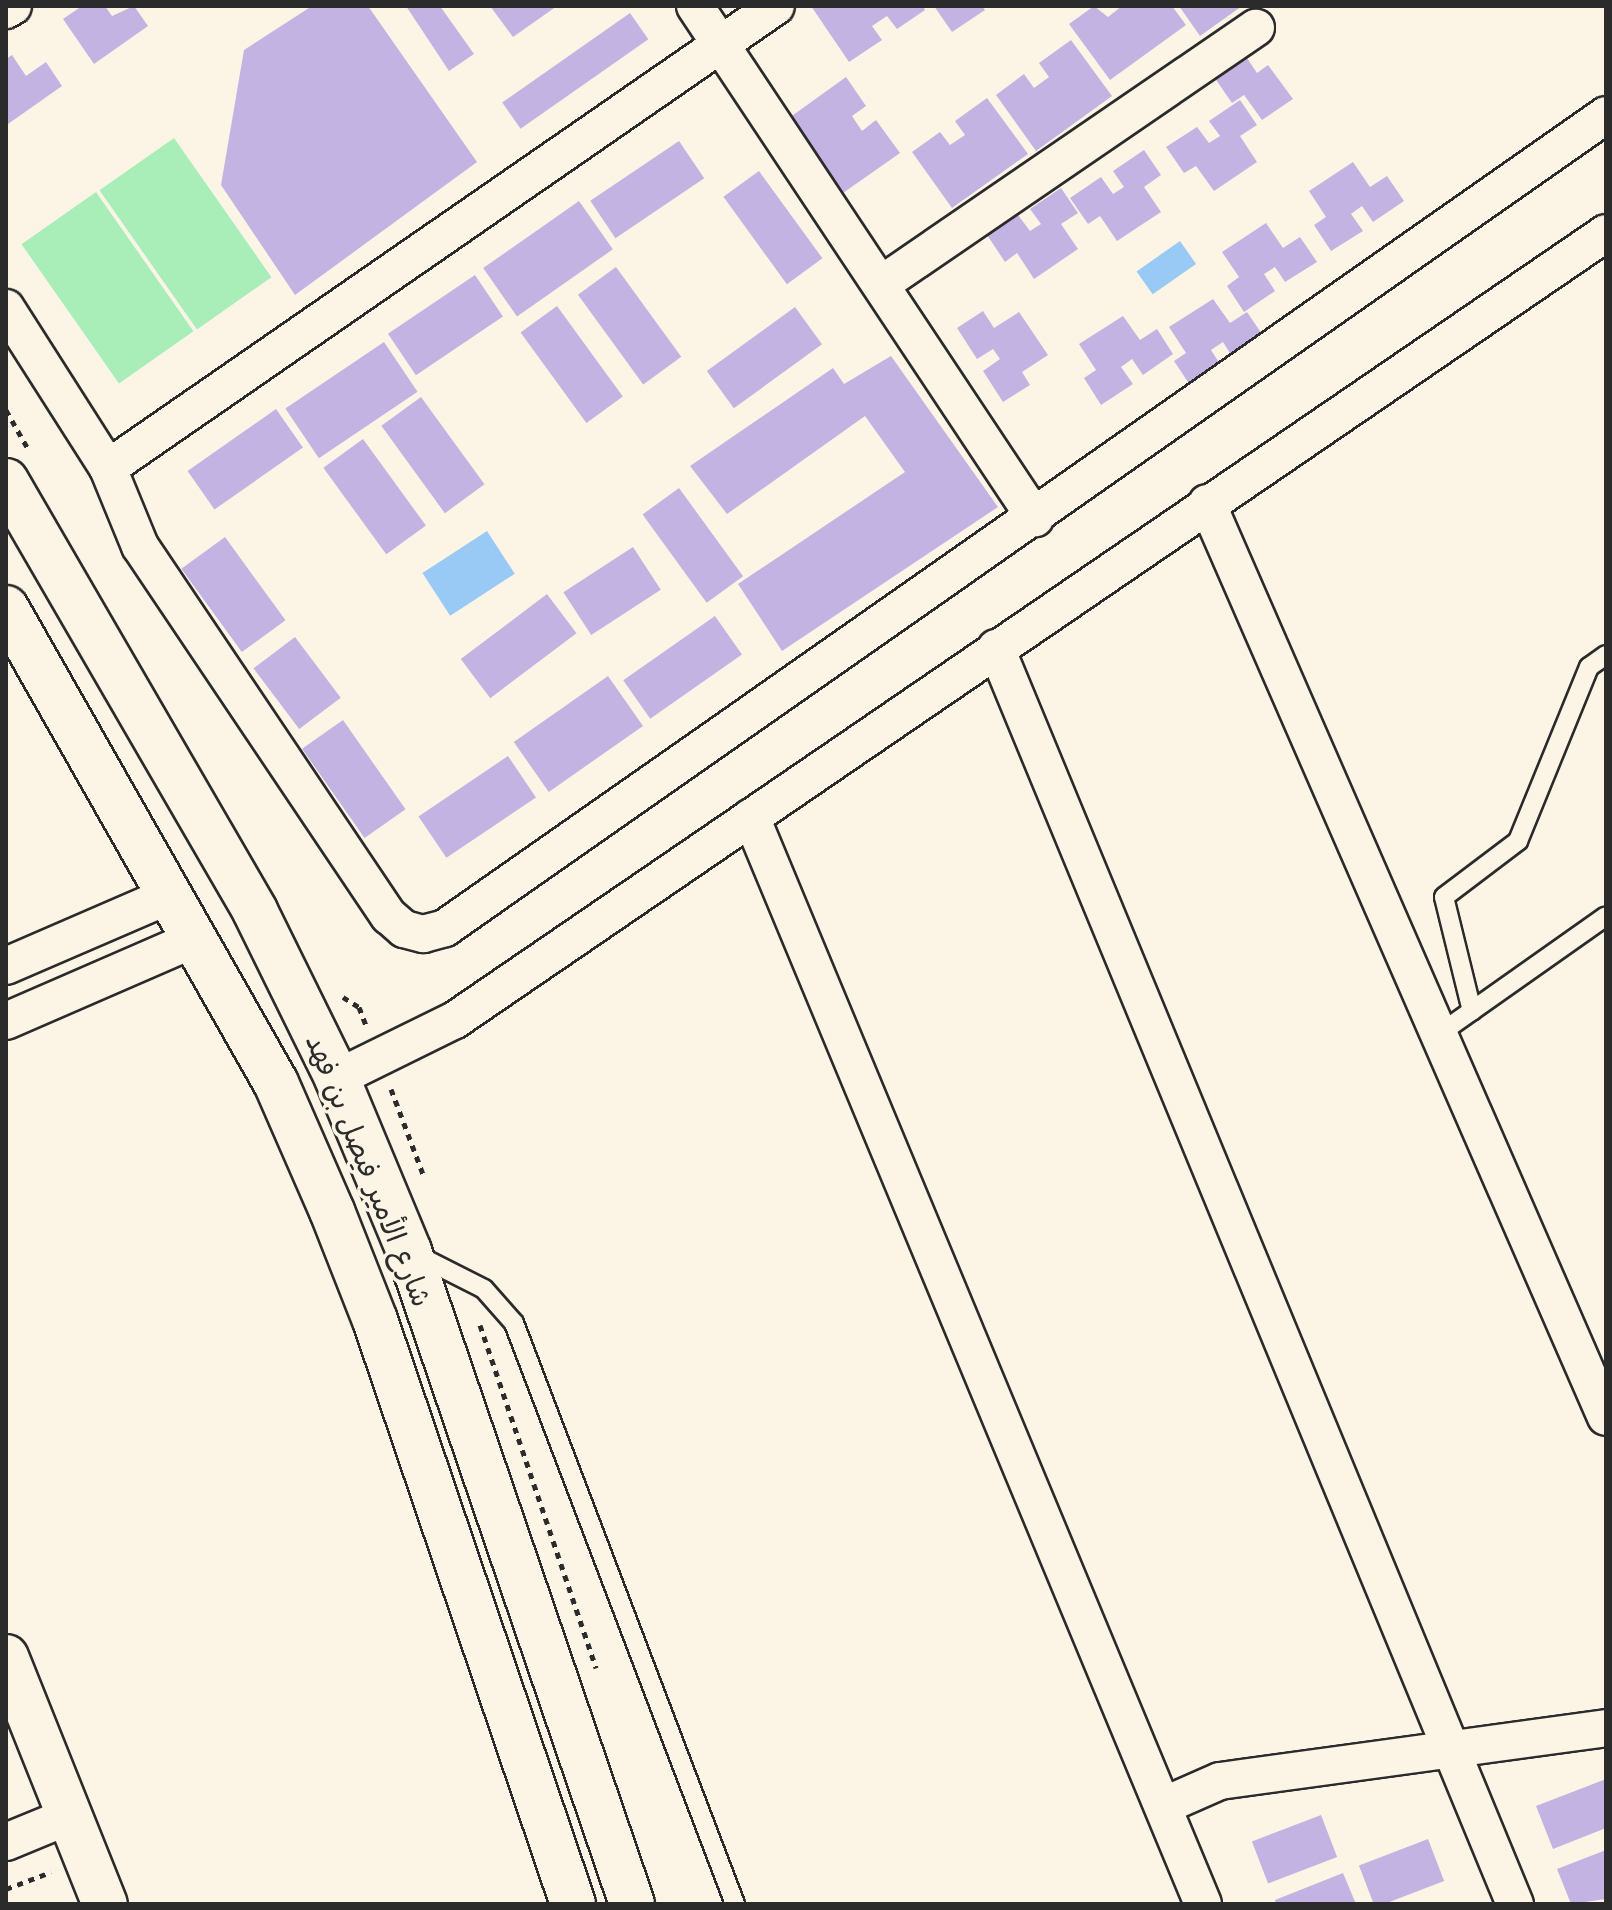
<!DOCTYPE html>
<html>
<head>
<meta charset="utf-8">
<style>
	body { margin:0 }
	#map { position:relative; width:1612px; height:1910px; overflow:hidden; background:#fcf5e5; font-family:"Playpen Sans","Playpen Sans Arabic",sans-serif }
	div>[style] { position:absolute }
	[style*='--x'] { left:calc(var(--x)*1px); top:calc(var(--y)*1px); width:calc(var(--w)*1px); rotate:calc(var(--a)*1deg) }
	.green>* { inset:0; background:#a9eeb9; transform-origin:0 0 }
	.water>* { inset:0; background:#99c9f5; transform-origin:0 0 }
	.building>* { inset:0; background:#c3b3e3; transform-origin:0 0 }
	.path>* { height:5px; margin-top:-2.5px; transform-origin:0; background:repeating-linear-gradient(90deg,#2b2b2b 0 6px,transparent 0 12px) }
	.roads { filter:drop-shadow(2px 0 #2b2b2b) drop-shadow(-2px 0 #2b2b2b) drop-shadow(0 2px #2b2b2b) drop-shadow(0 -2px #2b2b2b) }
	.service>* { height:18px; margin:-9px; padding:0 9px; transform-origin:9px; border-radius:9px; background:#fcf5e5 }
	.minor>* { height:36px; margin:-18px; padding:0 18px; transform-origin:18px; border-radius:18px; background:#fcf5e5 }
	.tertiary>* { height:44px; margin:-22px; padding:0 22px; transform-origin:22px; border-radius:22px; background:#fcf5e5 }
	.secondary>* { height:44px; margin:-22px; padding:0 22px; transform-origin:22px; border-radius:22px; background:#fcf5e5 }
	span { translate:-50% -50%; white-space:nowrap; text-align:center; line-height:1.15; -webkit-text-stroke:7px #fcf5e5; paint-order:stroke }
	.street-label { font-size:28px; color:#2b2b2b }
	.frame { position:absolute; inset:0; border:8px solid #2b2b2b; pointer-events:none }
</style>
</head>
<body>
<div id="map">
	<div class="green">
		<i style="left:174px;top:138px;width:170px;height:91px;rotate:55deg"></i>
		<i style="left:96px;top:192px;width:170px;height:91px;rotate:55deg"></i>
	</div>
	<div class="water">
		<i style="left:1180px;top:241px;width:28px;height:53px;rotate:55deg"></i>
		<i style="left:487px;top:531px;width:51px;height:77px;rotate:57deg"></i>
	</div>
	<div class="building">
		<i style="clip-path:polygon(82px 6px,105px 6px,112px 16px,134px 6px,148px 26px,94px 64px,63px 19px)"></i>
		<i style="clip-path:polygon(312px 6px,368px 6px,477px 162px,295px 295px,221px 185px,244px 50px)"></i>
		<i style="clip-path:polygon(406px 6px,440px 6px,474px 54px,449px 71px)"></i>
		<i style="clip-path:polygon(490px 6px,557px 6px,513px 37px)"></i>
		<i style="clip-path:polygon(811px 6px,923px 6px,925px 10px,897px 29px,887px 16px,872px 26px,882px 40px,849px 62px)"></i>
		<i style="clip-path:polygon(934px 6px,982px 6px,985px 10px,952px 32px)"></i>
		<i style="clip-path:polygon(1094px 6px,1108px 17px,1122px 6px,1172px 6px,1186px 25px,1110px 80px,1069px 24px)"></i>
		<i style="clip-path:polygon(1179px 6px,1242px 6px,1200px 36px)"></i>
		<i style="left:630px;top:13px;width:32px;height:156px;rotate:55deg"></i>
		<i style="clip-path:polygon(1071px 40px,1112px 96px,1036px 151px,996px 95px,1024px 74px,1034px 88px,1049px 77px,1039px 63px)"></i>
		<i style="clip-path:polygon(12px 55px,26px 76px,46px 62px,62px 86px,8px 124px,6px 59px)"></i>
		<i style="clip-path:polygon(1245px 55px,1257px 73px,1268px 65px,1293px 99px,1262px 120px,1244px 95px,1232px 103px,1214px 77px)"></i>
		<i style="clip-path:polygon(846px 77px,866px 106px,852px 116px,862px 131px,876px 120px,900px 153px,843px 193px,789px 118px)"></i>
		<i style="clip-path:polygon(987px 98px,1028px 154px,952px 208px,912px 152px,940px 132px,950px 145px,965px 135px,955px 121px)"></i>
		<i style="clip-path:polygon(1240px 100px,1257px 125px,1240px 136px,1257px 162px,1214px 191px,1196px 166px,1184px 173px,1166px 147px,1197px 127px,1209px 143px,1220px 136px,1209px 121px)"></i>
		<i style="left:679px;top:141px;width:45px;height:107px;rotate:56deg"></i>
		<i style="clip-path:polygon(1144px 150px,1161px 175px,1144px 187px,1161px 212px,1117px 241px,1100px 216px,1088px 224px,1070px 198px,1101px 177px,1113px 194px,1124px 187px,1113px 171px)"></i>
		<i style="clip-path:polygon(1353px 162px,1370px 187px,1387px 176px,1404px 201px,1373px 222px,1362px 206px,1351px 214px,1363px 231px,1331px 251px,1314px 225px,1326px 217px,1309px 191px)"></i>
		<i style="left:759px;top:171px;width:108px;height:44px;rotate:54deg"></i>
		<i style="clip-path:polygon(1061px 188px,1078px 213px,1061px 224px,1078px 249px,1034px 279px,1017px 253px,1005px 262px,987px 235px,1018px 215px,1030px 231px,1041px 224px,1030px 209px)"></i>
		<i style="left:579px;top:201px;width:59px;height:117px;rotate:55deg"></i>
		<i style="clip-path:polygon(1266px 223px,1283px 248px,1300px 237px,1317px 262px,1285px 282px,1275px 267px,1264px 274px,1275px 291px,1244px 312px,1227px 286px,1239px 277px,1222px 252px)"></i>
		<i style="left:616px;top:267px;width:111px;height:47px;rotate:54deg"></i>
		<i style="left:475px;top:275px;width:50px;height:105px;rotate:56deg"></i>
		<i style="clip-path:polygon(1213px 299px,1230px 323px,1247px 312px,1264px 337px,1233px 358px,1223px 342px,1211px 350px,1222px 367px,1192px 388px,1174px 361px,1186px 353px,1169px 327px)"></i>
		<i style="left:557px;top:306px;width:112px;height:45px;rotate:54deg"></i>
		<i style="left:795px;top:307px;width:46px;height:109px;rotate:54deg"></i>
		<i style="clip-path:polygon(983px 311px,994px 328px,1019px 312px,1048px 355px,1022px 372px,1030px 385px,1003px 402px,983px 371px,1000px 359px,993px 349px,977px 359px,957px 328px)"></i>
		<i style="clip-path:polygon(1123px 316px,1140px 340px,1157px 329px,1173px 354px,1143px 375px,1132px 359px,1121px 367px,1133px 384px,1101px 405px,1084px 378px,1096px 370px,1079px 344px)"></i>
		<i style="left:384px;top:342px;width:60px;height:119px;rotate:56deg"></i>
		<i style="clip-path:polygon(891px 356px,998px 507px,782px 651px,738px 584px,905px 472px,865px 416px,727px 514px,690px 466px,833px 368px,844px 384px)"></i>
		<i style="left:421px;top:397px;width:108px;height:49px;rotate:54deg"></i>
		<i style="left:276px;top:409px;width:47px;height:108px;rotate:55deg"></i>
		<i style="left:363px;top:439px;width:107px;height:49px;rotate:54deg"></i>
		<i style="left:679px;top:488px;width:109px;height:45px;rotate:54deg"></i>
		<i style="left:225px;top:537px;width:103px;height:54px;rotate:54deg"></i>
		<i style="left:633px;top:547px;width:51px;height:83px;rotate:57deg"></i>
		<i style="left:547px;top:594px;width:49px;height:108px;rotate:53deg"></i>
		<i style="left:715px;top:616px;width:47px;height:112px;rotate:55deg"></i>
		<i style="left:295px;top:637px;width:76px;height:52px;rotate:53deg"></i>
		<i style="left:608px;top:676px;width:61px;height:115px;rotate:55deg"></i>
		<i style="left:343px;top:720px;width:109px;height:50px;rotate:55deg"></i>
		<i style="left:508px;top:756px;width:50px;height:108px;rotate:56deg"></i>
		<i style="clip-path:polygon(1606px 1779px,1606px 1828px,1553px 1849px,1536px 1806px)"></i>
		<i style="left:1321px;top:1815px;width:45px;height:74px;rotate:69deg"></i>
		<i style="left:1428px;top:1839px;width:45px;height:74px;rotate:69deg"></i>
		<i style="clip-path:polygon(1606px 1850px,1606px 1899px,1571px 1904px,1557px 1869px)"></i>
		<i style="clip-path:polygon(1343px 1873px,1356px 1904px,1276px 1904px,1275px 1900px)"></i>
	</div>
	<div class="path">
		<i style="--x:6;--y:410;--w:43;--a:60.4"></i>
		<i style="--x:343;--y:997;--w:19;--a:32"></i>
		<i style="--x:359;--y:1007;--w:22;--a:69"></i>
		<i style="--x:391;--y:1089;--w:94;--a:69.4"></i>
		<i style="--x:480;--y:1325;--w:362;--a:71.3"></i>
		<i style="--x:6;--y:1889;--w:48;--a:-20.7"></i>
	</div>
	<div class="roads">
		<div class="service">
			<i style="--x:1472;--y:1011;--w:117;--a:-103.8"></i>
			<i style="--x:1444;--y:897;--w:93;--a:-37.1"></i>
			<i style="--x:1518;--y:841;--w:188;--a:-67.8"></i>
			<i style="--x:1589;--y:667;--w:21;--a:-35"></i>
			<i style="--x:1439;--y:1034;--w:204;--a:-35.2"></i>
			<i style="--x:415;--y:1254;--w:77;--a:26.9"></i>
			<i style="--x:484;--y:1289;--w:45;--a:48.6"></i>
			<i style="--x:514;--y:1323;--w:622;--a:69.17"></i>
		</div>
		<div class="minor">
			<i style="--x:695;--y:6;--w:615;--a:56.41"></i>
			<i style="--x:6;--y:10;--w:8;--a:-30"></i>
			<i style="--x:883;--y:283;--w:452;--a:-34.4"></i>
			<i style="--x:6;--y:308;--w:190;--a:57.5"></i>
			<i style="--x:108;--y:468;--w:84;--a:67.7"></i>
			<i style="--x:140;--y:546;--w:446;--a:56.1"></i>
			<i style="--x:389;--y:916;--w:20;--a:41"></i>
			<i style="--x:404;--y:929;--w:20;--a:15"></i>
			<i style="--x:423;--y:934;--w:23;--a:-15"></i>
			<i style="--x:445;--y:928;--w:1417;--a:-35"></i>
			<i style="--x:108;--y:468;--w:812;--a:-34.67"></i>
			<i style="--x:1207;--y:503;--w:997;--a:66.42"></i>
			<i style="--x:996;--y:648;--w:1359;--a:67.55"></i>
			<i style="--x:751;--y:817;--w:1177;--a:67.42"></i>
			<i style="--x:6;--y:966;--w:181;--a:-23.4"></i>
			<i style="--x:6;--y:1021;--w:208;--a:-23.5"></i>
			<i style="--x:337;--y:1078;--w:131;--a:-26.2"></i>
			<i style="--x:455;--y:1020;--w:1394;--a:-34.36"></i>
			<i style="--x:1163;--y:1806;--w:62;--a:-23.7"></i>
			<i style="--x:1220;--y:1781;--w:390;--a:-7.8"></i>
			<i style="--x:6;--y:1842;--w:68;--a:-22.4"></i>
		</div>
		<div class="tertiary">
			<i style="--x:6;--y:1657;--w:266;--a:68.2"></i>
		</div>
		<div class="secondary">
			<i style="--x:6;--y:481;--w:497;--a:59.9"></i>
			<i style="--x:255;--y:911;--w:186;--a:63.8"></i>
			<i style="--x:337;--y:1078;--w:187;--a:67.4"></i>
			<i style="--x:409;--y:1251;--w:690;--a:71.14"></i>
			<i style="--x:6;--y:608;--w:546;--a:60.39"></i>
			<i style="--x:276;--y:1083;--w:140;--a:66.4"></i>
			<i style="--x:332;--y:1211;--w:117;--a:68.5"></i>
			<i style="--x:375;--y:1320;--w:617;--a:71.27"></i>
		</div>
	</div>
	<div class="street-label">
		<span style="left:370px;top:1170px;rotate:68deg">شارع الأمير فيصل بن فهد</span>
	</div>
	<div class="frame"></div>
</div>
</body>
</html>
